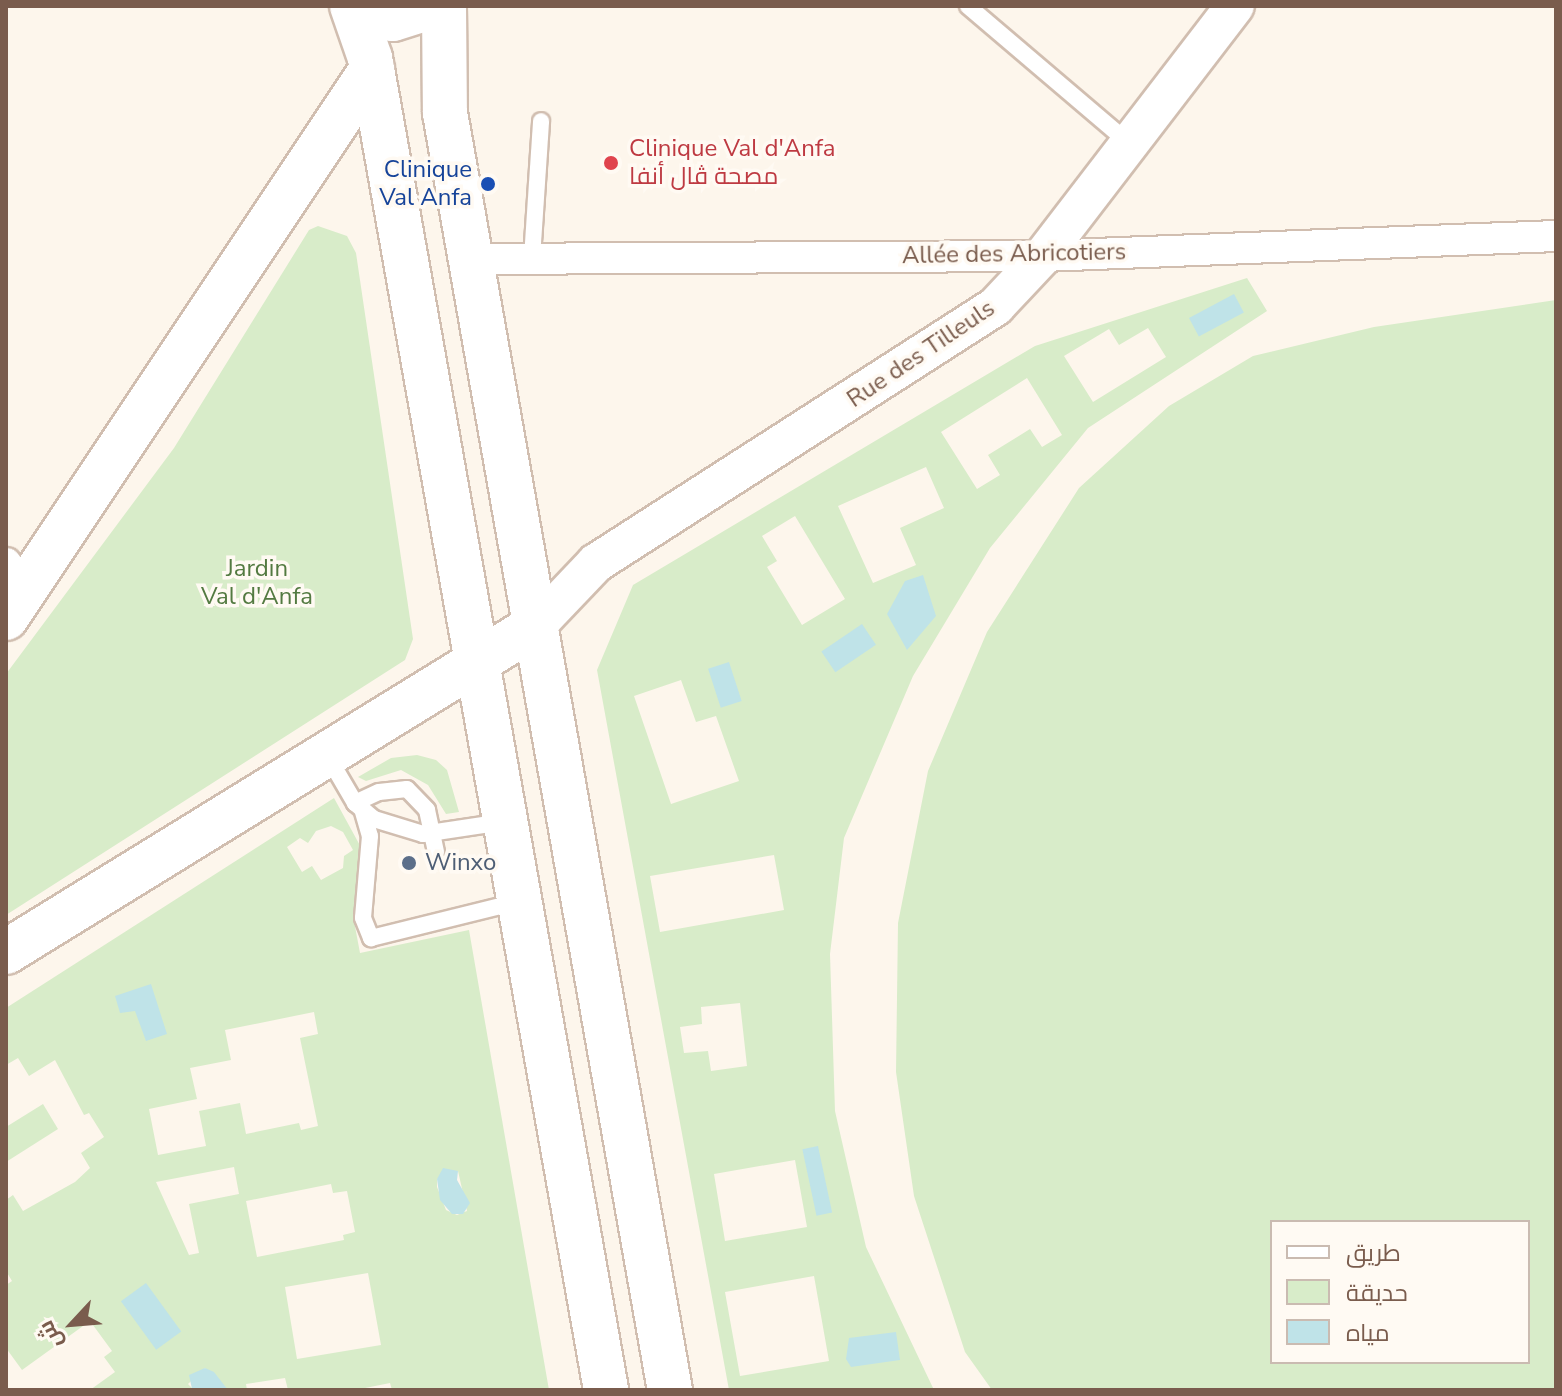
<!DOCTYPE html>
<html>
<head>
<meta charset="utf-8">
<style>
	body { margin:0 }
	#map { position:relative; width:1562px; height:1396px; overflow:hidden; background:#fdf6ec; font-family:"Nunito Sans",Cairo,sans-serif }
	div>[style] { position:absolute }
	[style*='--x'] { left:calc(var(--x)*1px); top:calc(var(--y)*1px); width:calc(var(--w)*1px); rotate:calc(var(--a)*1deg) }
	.green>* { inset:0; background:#d8ecc9 }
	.water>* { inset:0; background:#bfe3e8; transform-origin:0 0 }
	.roads { filter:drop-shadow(2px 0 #d1beb0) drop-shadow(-2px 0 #d1beb0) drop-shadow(0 2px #d1beb0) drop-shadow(0 -2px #d1beb0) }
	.service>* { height:16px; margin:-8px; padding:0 8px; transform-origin:8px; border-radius:8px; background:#fff }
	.minor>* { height:30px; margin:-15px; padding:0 15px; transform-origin:15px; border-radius:15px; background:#fff }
	.tertiary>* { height:38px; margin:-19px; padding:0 19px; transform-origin:19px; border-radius:19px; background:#fff }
	.secondary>* { height:44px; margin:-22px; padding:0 22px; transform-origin:22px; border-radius:22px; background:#fff }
	.dots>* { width:22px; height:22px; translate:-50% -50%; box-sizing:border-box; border:4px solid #fffaf3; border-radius:50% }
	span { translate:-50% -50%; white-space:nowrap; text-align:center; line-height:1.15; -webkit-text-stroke:7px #fffaf3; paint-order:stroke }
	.health-label { font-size:24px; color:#be3a42 }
	.left { translate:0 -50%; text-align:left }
	.transit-label { font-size:24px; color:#164399 }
	.right { translate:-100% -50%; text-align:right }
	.street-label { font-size:24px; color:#7a5c4d }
	.park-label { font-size:24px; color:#537a41 }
	.service-label { font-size:24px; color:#4e5e75 }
	.frame { position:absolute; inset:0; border:8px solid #7a5c4d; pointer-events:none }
	.legend { position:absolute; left:1270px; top:1220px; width:260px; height:144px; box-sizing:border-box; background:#fffaf3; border:2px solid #cabbb1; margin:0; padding:10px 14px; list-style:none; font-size:24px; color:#7a5c4d }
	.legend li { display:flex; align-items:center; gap:16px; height:40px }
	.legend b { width:40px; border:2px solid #cabbb1 }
	.north { position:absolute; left:32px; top:1284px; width:80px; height:80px; -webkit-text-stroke:6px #fffaf3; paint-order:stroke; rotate:244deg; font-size:22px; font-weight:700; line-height:32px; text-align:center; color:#7a5c4d }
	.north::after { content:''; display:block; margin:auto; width:28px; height:36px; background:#7a5c4d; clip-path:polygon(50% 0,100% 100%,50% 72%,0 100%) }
</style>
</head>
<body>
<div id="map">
	<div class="green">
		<i style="clip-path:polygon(318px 226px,347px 236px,356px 253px,413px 639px,405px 660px,6px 915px,6px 674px,174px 448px,309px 230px)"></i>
		<i style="clip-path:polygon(evenodd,1247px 278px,1267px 311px,1088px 428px,990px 548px,913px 676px,844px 838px,830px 954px,835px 1111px,866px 1247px,934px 1390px,729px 1390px,597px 670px,633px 585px,1035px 346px,1247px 278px,1148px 328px,1166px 357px,1093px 402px,1064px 356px,1109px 329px,1119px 345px,1148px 328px,1247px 278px,1027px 378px,1062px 435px,1042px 447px,1030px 429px,988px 455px,1000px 475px,977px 489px,941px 432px,1027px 378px,1247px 278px,926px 467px,944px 508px,900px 528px,916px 565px,873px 583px,838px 506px,926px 467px,1247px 278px,795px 516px,845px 599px,802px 625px,767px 567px,777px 561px,762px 536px,795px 516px,1247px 278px,681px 680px,696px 722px,716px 716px,739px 781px,671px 804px,634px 696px,681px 680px,1247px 278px,774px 855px,784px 910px,660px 932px,650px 876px,774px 855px,1247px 278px,740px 1003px,747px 1066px,711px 1071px,708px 1051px,684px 1053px,680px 1027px,702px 1024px,701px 1007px,740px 1003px,1247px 278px,795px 1160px,807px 1227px,725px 1241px,714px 1174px,795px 1160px,1247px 278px,814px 1276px,829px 1361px,740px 1376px,725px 1292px,814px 1276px)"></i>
		<i style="clip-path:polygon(evenodd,1556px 300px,1556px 1390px,992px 1390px,965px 1352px,914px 1196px,896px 1072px,898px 923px,928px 771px,987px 632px,1079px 488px,1169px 406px,1253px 356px,1374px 327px,1556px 300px,1272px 1222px,1528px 1222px,1528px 1362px,1272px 1362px,1272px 1222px)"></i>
		<i style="clip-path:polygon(417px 755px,436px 760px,447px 770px,459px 812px,446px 814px,428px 785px,401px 770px,366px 781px,358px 777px,391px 758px)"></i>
		<i style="clip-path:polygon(evenodd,334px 798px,363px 851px,354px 921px,360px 953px,469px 930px,549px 1390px,392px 1390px,390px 1383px,355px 1390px,288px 1390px,285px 1378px,246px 1384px,247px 1390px,228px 1390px,205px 1368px,188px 1384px,194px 1390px,90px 1390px,115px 1372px,104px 1357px,112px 1351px,90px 1321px,22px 1370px,6px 1348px,6px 1285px,12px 1281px,6px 1271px,6px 1200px,13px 1195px,23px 1211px,75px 1182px,90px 1168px,81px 1153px,104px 1137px,89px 1113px,84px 1115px,55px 1060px,29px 1076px,18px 1058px,6px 1065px,6px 1008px,334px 798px,331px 826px,343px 832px,353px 850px,344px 856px,343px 868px,321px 880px,312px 866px,302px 872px,287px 847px,300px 838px,308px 843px,316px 831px,331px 826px,334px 798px,314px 1012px,318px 1034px,300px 1038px,318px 1126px,301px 1130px,299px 1123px,246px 1134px,240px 1103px,199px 1111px,206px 1146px,158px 1155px,149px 1109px,197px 1099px,190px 1068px,231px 1060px,225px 1030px,314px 1012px,334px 798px,234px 1167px,239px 1194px,189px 1204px,199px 1253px,189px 1255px,156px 1182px,234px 1167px,334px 798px,458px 1171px,467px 1211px,457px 1215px,446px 1210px,437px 1187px,437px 1179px,458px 1171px,334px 798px,331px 1184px,333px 1193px,347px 1191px,355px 1232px,343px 1235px,344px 1240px,257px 1257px,246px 1201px,331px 1184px,334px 798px,368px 1273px,381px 1345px,297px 1359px,285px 1287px,368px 1273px)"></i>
		<i style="clip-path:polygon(43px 1104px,58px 1129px,6px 1162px,6px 1127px)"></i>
	</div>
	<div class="water">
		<i style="left:1234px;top:294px;width:21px;height:51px;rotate:62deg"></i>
		<i style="clip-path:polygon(923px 575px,936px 616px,907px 650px,887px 614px,905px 581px)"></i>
		<i style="left:862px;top:624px;width:25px;height:49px;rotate:56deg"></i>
		<i style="left:729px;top:662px;width:41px;height:22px;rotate:72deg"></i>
		<i style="clip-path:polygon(151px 984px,167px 1034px,146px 1041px,135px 1011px,120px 1013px,115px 996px)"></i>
		<i style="left:818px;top:1146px;width:68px;height:16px;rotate:78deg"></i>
		<i style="clip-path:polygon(443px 1168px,458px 1171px,457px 1180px,470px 1203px,463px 1214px,452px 1214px,440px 1200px,437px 1179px)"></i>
		<i style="left:146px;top:1283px;width:60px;height:31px;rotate:54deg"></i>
		<i style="clip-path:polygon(896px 1332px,900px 1360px,851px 1367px,846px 1359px,849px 1338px)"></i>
		<i style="clip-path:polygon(205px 1368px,214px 1372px,228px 1390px,192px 1389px,189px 1375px)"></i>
	</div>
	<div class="roads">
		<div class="service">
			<i style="--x:968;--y:6;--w:210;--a:40.4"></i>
			<i style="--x:532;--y:258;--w:137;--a:-86.2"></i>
			<i style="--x:327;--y:755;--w:56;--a:59.7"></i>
			<i style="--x:355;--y:803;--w:25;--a:40"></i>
			<i style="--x:374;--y:819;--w:51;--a:17"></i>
			<i style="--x:423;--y:834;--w:81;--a:-8.5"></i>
			<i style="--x:355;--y:803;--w:26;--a:-25"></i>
			<i style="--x:379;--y:792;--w:28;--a:-6"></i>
			<i style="--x:407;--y:789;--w:29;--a:46"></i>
			<i style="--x:427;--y:810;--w:43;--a:77.9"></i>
			<i style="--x:363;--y:812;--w:25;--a:74"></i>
			<i style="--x:370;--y:836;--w:82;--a:94.9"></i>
			<i style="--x:363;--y:918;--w:22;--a:68"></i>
			<i style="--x:371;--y:938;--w:150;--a:-13.9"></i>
		</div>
		<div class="minor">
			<i style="--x:471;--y:259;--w:572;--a:-0.3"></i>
			<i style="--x:1043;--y:256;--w:513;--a:-2.23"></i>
			<i style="--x:6;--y:563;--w:36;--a:53"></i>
		</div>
		<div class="tertiary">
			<i style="--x:537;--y:625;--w:86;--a:-46.4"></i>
			<i style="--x:596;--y:563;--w:475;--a:-32.7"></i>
			<i style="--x:996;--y:306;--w:69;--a:-46.8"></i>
			<i style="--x:1043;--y:256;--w:315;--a:-52.5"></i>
		</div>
		<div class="secondary">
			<i style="--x:352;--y:6;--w:55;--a:70.9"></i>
			<i style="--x:370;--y:58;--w:1353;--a:79.95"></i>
			<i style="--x:360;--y:6;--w:35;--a:22"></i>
			<i style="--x:393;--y:19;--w:43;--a:-17.6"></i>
			<i style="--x:444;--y:6;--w:107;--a:89.5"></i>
			<i style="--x:445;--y:113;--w:1297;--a:80.01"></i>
			<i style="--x:6;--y:618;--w:660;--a:-56.31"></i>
			<i style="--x:6;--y:952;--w:624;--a:-31.63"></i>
		</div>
	</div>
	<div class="dots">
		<i style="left:611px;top:163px;background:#e0444e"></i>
		<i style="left:488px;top:184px;background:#1a4fb4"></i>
		<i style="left:409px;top:863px;background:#5c6f8a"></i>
	</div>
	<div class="health-label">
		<span class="left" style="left:629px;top:163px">Clinique Val d'Anfa<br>مصحة ڤال أنفا</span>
	</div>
	<div class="transit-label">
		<span class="right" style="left:472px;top:184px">Clinique<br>Val Anfa</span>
	</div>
	<div class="street-label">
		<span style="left:1014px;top:254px;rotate:-1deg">Allée des Abricotiers</span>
		<span style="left:921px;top:354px;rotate:-34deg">Rue des Tilleuls</span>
	</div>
	<div class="park-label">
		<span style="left:257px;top:583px">Jardin<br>Val d'Anfa</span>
	</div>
	<div class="service-label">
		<span class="left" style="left:425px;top:863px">Winxo</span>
	</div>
	<div class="frame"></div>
	<ul class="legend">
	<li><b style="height:10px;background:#fff"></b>طريق</li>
	<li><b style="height:22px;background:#d8ecc9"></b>حديقة</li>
	<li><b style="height:22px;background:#bfe3e8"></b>مياه</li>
	</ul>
	<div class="north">ش</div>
</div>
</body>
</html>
